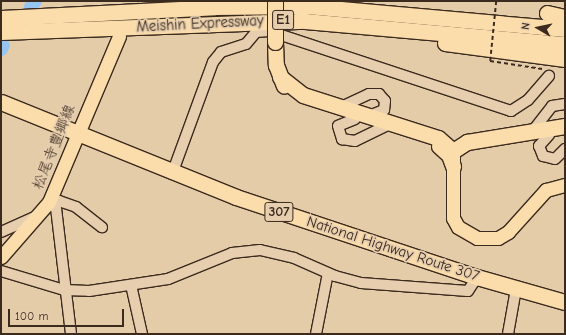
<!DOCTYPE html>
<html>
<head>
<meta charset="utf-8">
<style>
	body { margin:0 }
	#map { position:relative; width:566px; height:335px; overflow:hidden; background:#e5cca9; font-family:"Comic Neue","Klee One",sans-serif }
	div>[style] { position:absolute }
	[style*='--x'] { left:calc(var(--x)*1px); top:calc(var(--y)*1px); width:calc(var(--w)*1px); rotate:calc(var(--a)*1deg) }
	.river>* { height:14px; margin:-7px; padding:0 7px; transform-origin:7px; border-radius:7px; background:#96c5f1 }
	.major-tunnel>* { height:13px; margin-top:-6.5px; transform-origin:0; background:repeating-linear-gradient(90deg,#c3ac8d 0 13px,transparent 0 19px) }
	.path>* { height:1.5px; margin-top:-0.75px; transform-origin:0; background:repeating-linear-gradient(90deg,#3b2a1e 0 4px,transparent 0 7px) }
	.roads { filter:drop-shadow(1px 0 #3b2a1e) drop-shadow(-1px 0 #3b2a1e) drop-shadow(0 1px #3b2a1e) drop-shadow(0 -1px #3b2a1e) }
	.minor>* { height:10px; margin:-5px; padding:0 5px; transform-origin:5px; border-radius:5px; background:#e6ceae }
	.major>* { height:13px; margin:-6.5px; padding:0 6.5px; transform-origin:6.5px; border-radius:6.5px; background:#fbddab }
	.highway>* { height:15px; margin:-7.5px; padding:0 7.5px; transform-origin:7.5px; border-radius:7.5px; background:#fbddab }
	.path-bridge>* { height:1.5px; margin-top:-0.75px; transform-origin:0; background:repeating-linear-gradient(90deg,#3b2a1e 0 4px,transparent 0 7px) }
	.bridges { filter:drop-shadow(1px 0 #3b2a1e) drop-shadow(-1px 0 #3b2a1e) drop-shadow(0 1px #3b2a1e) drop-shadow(0 -1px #3b2a1e) }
	.highway-bridge>* { height:15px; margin:-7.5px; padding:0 7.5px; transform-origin:7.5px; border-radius:7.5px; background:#fbddab }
	span { translate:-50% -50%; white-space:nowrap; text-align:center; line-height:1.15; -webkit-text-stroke:3.5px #e6ceae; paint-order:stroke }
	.shield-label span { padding:1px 3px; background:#e6ceae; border:1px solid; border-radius:3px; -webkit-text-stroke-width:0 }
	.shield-label { font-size:14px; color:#3b2a1e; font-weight:700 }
	.street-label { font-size:15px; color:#3b2a1e }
	.frame { position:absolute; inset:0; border:2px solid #3b2a1e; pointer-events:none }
	.north { position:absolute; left:518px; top:8px; width:40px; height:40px; -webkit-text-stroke:3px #e6ceae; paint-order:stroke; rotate:279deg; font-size:11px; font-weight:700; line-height:16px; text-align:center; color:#3b2a1e }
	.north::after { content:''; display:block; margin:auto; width:14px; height:18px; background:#3b2a1e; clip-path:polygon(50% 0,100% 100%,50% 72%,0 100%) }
	.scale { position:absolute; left:8px; top:309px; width:116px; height:18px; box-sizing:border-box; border:2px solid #3b2a1e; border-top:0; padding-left:5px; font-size:12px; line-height:14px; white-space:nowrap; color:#3b2a1e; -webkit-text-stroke:3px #e6ceae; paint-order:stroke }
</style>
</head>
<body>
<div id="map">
	<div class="river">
		<i style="--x:31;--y:7;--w:7;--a:-56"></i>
		<i style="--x:1;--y:49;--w:4;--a:-63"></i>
	</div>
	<div class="major-tunnel">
		<i style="--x:129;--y:19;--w:20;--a:-63"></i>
	</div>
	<div class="path">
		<i style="--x:490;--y:61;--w:53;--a:8.7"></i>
	</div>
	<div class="roads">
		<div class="minor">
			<i style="--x:339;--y:108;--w:33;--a:-25"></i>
			<i style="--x:369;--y:94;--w:10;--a:0"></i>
			<i style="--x:379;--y:94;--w:9;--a:49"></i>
			<i style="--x:385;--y:101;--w:9;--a:96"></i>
			<i style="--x:384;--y:110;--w:16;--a:158"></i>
			<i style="--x:355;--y:119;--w:18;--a:158"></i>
			<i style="--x:338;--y:126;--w:14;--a:73"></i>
			<i style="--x:342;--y:139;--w:13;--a:9"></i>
			<i style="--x:355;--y:141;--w:41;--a:-25.9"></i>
			<i style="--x:531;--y:133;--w:34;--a:-52"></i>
			<i style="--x:552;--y:106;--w:13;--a:-9"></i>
			<i style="--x:549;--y:135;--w:15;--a:132"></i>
			<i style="--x:539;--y:146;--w:11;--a:68"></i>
			<i style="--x:543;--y:156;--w:12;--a:14"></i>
			<i style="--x:555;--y:159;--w:14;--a:-45"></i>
			<i style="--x:172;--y:174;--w:119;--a:-69.9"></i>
			<i style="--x:213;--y:62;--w:13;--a:-51"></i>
			<i style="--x:221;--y:52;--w:26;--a:-18"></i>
			<i style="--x:246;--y:44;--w:16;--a:-50"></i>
			<i style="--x:256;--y:32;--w:13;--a:-4"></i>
			<i style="--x:269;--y:31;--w:255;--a:18.3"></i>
			<i style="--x:511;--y:111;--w:20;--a:-33"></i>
			<i style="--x:528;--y:100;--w:32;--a:-49"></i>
			<i style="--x:49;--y:202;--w:9;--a:41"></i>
			<i style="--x:56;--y:208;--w:127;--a:83.2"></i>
			<i style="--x:49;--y:202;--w:10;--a:-6"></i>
			<i style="--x:59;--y:201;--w:18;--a:19"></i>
			<i style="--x:76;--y:207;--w:33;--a:38"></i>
			<i style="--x:1;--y:232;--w:39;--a:-24"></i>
			<i style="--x:1;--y:271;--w:66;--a:16.8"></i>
			<i style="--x:64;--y:290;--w:25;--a:2"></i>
			<i style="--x:89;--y:291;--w:80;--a:-8.6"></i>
			<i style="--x:168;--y:279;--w:69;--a:-22.1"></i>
			<i style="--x:232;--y:253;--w:28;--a:-6"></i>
			<i style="--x:260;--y:250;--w:35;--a:13"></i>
			<i style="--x:294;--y:258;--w:45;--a:23.7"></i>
			<i style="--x:335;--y:276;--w:27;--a:15"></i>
			<i style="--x:361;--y:283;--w:107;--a:4.3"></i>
			<i style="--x:468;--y:291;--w:17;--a:-57"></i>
			<i style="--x:131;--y:285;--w:50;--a:77.3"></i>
			<i style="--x:316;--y:334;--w:62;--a:-78.9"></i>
			<i style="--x:508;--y:334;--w:46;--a:-79.9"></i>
		</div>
		<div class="major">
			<i style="--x:453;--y:156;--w:62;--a:90"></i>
			<i style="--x:453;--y:218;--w:10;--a:61"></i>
			<i style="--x:458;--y:227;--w:22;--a:30"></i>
			<i style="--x:477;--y:238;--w:21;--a:0"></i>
			<i style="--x:498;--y:238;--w:12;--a:-31"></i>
			<i style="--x:508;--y:232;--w:57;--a:-47.9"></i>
			<i style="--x:546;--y:190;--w:20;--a:-15"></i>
			<i style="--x:1;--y:257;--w:73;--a:-48.9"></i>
			<i style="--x:49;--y:202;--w:180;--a:-67.1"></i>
		</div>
		<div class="highway">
			<i style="--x:547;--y:13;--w:18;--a:13"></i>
			<i style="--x:1;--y:18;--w:214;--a:-2.9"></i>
			<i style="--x:215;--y:7;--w:92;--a:-0.6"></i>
			<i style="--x:307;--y:6;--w:259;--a:5.1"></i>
			<i style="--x:1;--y:32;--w:304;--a:-2.1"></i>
			<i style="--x:305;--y:21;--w:261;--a:5.1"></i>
			<i style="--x:275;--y:42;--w:23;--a:88"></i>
			<i style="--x:276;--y:65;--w:22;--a:69"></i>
			<i style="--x:445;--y:43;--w:121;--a:7.6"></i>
			<i style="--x:280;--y:77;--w:29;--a:38"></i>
			<i style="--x:303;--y:95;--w:142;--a:17.7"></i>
			<i style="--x:438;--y:138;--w:20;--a:41"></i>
			<i style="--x:453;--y:151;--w:17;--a:-33"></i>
			<i style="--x:467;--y:142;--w:99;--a:-9.3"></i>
			<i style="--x:1;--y:102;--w:253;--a:22"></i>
			<i style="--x:236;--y:197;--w:254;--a:18.4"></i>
			<i style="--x:477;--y:277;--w:91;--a:15.9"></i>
			<i style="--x:439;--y:146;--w:13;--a:42"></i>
			<i style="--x:449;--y:155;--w:12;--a:70"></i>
		</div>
	</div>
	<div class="path-bridge">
		<i style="--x:490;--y:61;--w:60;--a:-84.3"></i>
	</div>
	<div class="bridges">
		<div class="highway-bridge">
			<i style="--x:275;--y:42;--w:41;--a:-90"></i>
		</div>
	</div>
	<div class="shield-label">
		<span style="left:283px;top:20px">E1</span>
		<span style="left:279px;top:212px">307</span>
	</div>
	<div class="street-label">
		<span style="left:200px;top:24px;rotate:-3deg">Meishin Expressway</span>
		<span style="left:54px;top:147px;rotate:-68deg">松尾寺豊郷線</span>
		<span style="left:393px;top:249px;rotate:18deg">National Highway Route 307</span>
	</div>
	<div class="frame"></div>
	<div class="north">N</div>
	<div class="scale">100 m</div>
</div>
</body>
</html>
